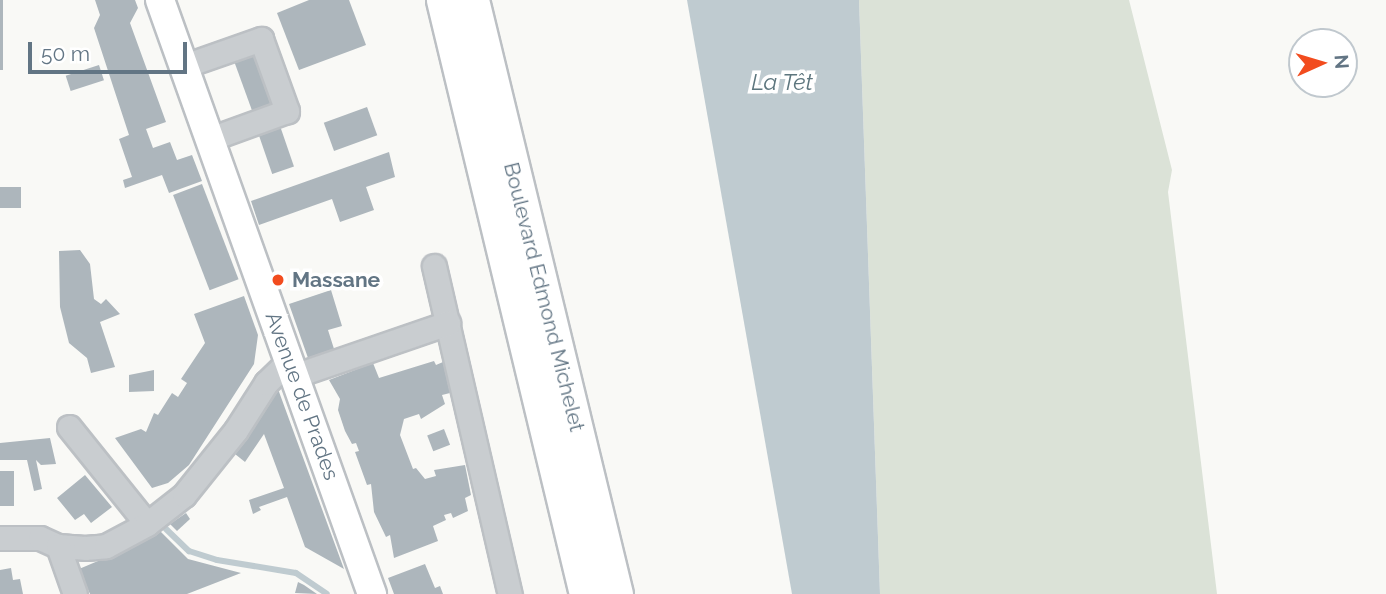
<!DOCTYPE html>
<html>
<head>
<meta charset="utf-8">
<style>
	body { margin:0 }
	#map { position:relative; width:1386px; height:594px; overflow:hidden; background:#f9f9f6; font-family:Raleway,sans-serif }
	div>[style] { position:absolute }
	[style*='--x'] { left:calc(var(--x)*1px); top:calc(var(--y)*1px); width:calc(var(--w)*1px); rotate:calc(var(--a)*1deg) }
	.green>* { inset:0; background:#dbe2d7 }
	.water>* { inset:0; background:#bfcbd0 }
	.stream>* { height:6px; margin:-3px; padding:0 3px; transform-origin:3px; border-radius:3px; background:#bfcbd0 }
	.building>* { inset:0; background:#adb6bc; transform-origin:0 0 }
	.roads { filter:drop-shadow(2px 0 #bcc0c4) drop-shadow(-2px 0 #bcc0c4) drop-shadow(0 2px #bcc0c4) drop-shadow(0 -2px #bcc0c4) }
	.minor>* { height:23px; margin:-11.5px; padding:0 11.5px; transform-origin:11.5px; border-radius:11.5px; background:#c9cdd0 }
	.major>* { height:28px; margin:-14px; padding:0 14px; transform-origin:14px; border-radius:14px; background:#fff }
	.highway>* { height:33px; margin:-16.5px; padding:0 16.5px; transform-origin:16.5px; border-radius:16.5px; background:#fff }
	.dots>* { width:19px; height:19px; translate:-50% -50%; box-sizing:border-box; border:4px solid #fff; border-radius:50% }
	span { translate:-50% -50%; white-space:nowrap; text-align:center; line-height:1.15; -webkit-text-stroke:7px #fff; paint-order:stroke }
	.poi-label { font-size:21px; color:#627584; font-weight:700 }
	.left { translate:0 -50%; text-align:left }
	.street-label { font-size:21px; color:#627584 }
	.water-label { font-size:23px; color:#5d767e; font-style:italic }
	.north { position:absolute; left:1288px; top:28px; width:70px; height:70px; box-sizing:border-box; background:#fff; border:2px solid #c0c8ce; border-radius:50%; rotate:86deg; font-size:19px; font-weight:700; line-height:28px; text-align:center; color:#627584 }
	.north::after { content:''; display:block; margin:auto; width:24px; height:32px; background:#f24c1e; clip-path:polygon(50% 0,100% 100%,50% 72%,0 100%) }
	.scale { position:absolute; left:28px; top:42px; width:159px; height:32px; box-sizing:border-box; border:4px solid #627584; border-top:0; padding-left:9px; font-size:21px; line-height:24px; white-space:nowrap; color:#627584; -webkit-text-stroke:5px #fff; paint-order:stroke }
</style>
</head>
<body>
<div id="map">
	<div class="green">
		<i style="clip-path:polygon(859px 0,1129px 0,1172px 170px,1168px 192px,1217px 594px,880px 594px)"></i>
	</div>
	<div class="water">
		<i style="clip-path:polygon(687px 0,859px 0,880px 594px,792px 594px)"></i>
	</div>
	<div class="stream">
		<i style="--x:166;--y:529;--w:32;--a:44"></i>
		<i style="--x:189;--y:551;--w:29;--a:18"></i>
		<i style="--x:217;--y:560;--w:80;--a:9.3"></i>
		<i style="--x:296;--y:573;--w:37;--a:34"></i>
	</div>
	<div class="building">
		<i style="left:0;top:0;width:3px;height:70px"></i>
		<i style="clip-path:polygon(95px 0,135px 0,138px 8px,130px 23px,166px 122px,146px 129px,153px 148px,170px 142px,177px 160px,192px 155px,202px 181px,169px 193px,162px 175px,125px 188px,123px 180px,132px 177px,119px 139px,129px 135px,94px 28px,100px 15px)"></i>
		<i style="clip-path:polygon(309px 0,349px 0,366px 45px,299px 70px,277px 13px)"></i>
		<i style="left:252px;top:49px;width:58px;height:21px;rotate:70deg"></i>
		<i style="left:99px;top:65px;width:16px;height:35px;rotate:72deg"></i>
		<i style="left:367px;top:107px;width:30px;height:46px;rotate:70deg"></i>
		<i style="left:279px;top:123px;width:46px;height:23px;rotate:71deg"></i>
		<i style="clip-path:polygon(389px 152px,395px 177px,366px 187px,374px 210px,340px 222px,332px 199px,259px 225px,251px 201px)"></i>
		<i style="left:202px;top:184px;width:102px;height:31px;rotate:69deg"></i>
		<i style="left:0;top:187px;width:21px;height:21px"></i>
		<i style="clip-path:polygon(80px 250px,90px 264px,94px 299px,101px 304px,106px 299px,120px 314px,100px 322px,115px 367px,91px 373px,87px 358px,69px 343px,60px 307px,59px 251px)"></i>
		<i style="clip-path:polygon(331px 290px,342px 326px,328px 330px,335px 352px,308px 358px,289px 304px)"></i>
		<i style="clip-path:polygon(244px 296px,258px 335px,254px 364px,189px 465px,168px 483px,152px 488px,115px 438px,141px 429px,146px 432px,154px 413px,158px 415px,172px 393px,178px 397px,187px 383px,181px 379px,205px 343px,194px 314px)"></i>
		<i style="clip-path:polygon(434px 361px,436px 365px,443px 362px,450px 393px,442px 395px,445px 404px,421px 419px,419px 414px,404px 419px,400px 435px,413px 469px,416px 468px,425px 479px,436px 476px,434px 470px,465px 465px,471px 495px,465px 498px,468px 511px,453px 518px,451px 513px,444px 515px,446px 520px,433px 526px,438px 541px,394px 558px,390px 535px,386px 537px,374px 512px,371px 484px,367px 485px,355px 452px,359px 451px,356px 443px,352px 444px,345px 431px,338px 410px,340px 399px,329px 380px,373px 363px,379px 378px)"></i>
		<i style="clip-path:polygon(154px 370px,154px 391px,129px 392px,129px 375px)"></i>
		<i style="clip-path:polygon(278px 389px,297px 441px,344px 569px,305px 547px,287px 497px,259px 507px,261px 510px,253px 514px,249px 500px,284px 488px,264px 434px,245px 462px,235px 454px)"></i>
		<i style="left:444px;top:429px;width:17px;height:18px;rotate:69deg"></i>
		<i style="clip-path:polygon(50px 438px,56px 464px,41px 465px,36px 460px,42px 489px,34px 491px,27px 460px,0 460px,0 443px)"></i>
		<i style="left:0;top:471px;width:14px;height:35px"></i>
		<i style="clip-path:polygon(85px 475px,112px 507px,91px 523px,84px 514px,75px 520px,57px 498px)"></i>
		<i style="clip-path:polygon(186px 513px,190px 519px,177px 531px,170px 524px)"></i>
		<i style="clip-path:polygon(158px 529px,188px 559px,241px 573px,187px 594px,90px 594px,79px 569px,143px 542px)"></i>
		<i style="clip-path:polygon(425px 564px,435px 588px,440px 586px,443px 594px,394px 594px,388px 578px)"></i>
		<i style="clip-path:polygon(11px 568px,13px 580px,20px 579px,23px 594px,0 594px,0 570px)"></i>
		<i style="clip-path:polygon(298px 582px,304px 585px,317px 594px,295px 593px)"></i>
	</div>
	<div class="roads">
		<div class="minor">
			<i style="--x:184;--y:66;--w:82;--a:-19.3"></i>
			<i style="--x:261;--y:39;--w:77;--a:70.1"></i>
			<i style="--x:287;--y:111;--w:82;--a:160"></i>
			<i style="--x:434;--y:266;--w:337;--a:77"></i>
			<i style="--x:297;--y:375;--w:160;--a:-19"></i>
			<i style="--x:69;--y:427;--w:124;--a:51.2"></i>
			<i style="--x:0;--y:538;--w:40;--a:0"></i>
			<i style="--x:40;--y:538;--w:20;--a:24"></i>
			<i style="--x:58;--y:546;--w:27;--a:4"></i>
			<i style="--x:85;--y:548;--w:21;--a:-5"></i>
			<i style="--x:106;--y:546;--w:47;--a:-28.2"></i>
			<i style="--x:147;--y:524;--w:47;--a:-38.1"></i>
			<i style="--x:184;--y:495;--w:83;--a:-51.3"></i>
			<i style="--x:236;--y:430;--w:56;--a:-57.4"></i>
			<i style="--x:266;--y:383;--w:33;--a:-44"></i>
			<i style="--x:58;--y:546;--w:51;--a:70.5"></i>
		</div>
		<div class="major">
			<i style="--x:160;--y:0;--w:631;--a:70.36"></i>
		</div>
		<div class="highway">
			<i style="--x:443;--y:0;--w:611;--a:76.46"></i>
			<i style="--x:472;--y:0;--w:611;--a:76.37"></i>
		</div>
	</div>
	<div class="dots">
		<i style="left:278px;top:280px;background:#f24c1e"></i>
	</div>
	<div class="poi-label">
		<span class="left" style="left:292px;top:280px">Massane</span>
	</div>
	<div class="street-label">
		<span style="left:544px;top:297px;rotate:76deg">Boulevard Edmond Michelet</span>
		<span style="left:302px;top:396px;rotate:70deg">Avenue de Prades</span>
	</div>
	<div class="water-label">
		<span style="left:782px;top:82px">La Têt</span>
	</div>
	<div class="north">N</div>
	<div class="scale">50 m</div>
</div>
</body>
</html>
